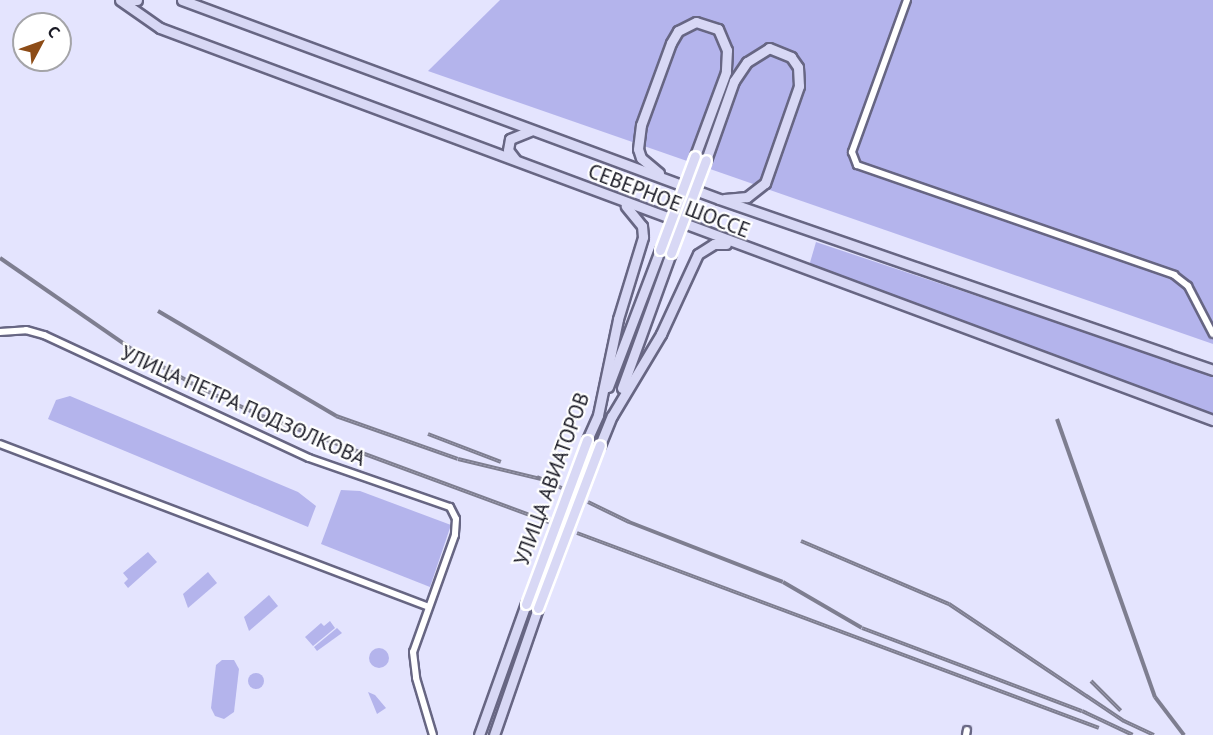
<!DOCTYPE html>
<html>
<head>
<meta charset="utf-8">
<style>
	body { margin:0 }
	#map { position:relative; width:1213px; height:735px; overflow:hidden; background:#e4e4fe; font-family:"PT Sans",sans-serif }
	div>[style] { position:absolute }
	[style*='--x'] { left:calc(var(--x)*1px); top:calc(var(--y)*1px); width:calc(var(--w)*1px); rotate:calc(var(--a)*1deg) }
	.green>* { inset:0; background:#b4b4ec }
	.round { border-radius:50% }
	.roads { filter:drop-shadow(2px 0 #676683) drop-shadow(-2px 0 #676683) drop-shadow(0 2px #676683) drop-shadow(0 -2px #676683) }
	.street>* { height:6px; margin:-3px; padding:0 3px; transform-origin:3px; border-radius:3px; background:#fff }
	.primary>* { height:9px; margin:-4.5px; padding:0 4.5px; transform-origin:4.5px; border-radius:4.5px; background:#d8d8f5 }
	.rail>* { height:4px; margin-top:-2px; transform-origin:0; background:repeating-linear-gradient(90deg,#fff 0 4.5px,#7e7e90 0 9px); box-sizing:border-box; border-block:2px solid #7e7e90 }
	.bridges { filter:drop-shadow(2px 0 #fff) drop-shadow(-2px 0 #fff) drop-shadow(0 2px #fff) drop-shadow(0 -2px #fff) }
	.primary-bridge>* { height:9px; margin:-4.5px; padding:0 4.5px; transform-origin:4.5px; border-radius:4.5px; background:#d8d8f5 }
	span { translate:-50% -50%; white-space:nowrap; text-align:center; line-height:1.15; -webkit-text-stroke:4.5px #fff; paint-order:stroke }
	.street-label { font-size:21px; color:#1b1b26 }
	.north { position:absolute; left:12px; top:12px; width:60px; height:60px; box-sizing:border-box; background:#fff; border:2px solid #a4a4a8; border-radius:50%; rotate:49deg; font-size:16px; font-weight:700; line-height:24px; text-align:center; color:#1b1b26 }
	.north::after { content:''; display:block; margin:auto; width:21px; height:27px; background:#8d4c17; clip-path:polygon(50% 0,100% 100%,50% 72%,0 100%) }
</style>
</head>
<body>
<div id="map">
	<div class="green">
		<i style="clip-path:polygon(500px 0,1213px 0,1213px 344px,428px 71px)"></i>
		<i style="clip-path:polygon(816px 242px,1213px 375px,1213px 416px,809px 266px)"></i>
		<i style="clip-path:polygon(70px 396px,298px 492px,316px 506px,308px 527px,48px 419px,56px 400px)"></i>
		<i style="clip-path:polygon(341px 490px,360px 491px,451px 525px,430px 587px,321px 544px)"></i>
		<i style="clip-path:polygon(148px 552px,157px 562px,128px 588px,124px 583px,128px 579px,123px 573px)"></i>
		<i style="clip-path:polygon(208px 572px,217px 583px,188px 608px,183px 594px)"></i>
		<i style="clip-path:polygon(269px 595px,278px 606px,249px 631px,244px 617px)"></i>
		<i style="clip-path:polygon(330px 621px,335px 628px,313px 646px,305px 637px,321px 623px,324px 626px)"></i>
		<i style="clip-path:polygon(337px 628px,342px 633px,317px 651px,314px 647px)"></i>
		<i class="round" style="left:369px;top:648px;width:20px;height:20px"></i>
		<i style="clip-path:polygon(222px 660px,234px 660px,239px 669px,234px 712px,224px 719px,215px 716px,211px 708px,216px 665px)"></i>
		<i class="round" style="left:248px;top:673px;width:16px;height:16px"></i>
		<i style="clip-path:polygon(368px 692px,375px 695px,386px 708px,377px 714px)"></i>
	</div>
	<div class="roads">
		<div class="street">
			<i style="--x:907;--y:0;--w:162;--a:109.9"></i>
			<i style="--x:852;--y:152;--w:14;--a:69"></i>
			<i style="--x:857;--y:165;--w:336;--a:19.1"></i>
			<i style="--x:1174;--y:275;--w:18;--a:38"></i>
			<i style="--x:1188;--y:286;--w:54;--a:62.5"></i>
			<i style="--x:0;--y:332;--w:26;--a:-4"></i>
			<i style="--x:26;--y:330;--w:19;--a:16"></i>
			<i style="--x:44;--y:335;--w:292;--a:24.9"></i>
			<i style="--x:309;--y:458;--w:149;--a:19.2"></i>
			<i style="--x:450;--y:507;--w:13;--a:63"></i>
			<i style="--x:456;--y:519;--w:16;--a:94"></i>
			<i style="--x:455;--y:535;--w:124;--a:109.7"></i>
			<i style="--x:413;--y:652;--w:26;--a:83"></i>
			<i style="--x:416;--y:678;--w:59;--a:73.4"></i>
			<i style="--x:0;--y:444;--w:458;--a:20.8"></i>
			<i style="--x:966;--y:735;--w:5;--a:-79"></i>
		</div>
		<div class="primary">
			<i style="--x:120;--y:0;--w:49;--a:35"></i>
			<i style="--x:160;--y:28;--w:1124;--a:20.42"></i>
			<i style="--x:122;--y:0;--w:15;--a:0"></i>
			<i style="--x:182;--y:0;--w:573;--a:20.33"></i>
			<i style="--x:719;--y:199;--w:523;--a:19.09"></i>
			<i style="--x:515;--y:159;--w:11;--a:-128"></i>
			<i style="--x:508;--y:150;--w:11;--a:-80"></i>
			<i style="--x:510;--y:139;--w:22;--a:-22"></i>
			<i style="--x:706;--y:160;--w:84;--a:-70.5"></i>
			<i style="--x:734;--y:81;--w:23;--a:-56"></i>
			<i style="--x:747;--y:62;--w:26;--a:-32"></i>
			<i style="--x:769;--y:48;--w:24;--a:22"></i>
			<i style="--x:791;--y:57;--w:12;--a:55"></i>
			<i style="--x:798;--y:67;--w:19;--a:87"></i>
			<i style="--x:799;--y:86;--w:103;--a:109.3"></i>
			<i style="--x:765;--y:183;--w:23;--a:142"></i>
			<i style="--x:747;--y:197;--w:23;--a:175"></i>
			<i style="--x:659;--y:173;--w:23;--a:-140"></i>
			<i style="--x:641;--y:158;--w:9;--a:-108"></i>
			<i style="--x:638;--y:149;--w:24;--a:-83"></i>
			<i style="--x:641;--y:125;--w:87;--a:-69.9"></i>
			<i style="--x:671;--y:43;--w:14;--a:-60"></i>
			<i style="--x:678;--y:31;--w:20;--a:-27"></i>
			<i style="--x:696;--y:22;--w:23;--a:18"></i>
			<i style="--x:718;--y:29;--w:23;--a:67"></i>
			<i style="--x:727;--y:50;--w:22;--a:93"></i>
			<i style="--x:726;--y:72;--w:90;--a:110.3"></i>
			<i style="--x:608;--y:387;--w:147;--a:-69.2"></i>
			<i style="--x:622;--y:388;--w:144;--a:-70.1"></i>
			<i style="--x:587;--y:440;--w:27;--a:-66"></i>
			<i style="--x:598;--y:415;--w:98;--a:-78.2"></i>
			<i style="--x:618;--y:319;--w:86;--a:-73"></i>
			<i style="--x:643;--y:237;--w:11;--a:-95"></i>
			<i style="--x:642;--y:226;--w:26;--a:-129"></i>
			<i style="--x:600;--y:445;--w:31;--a:-68"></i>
			<i style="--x:612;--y:416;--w:96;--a:-59.1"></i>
			<i style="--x:661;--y:334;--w:88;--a:-65.2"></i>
			<i style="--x:698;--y:254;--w:19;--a:-32"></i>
			<i style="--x:714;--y:244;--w:12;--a:0"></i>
			<i style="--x:479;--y:735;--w:139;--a:-70.3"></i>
			<i style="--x:494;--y:735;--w:134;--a:-70.9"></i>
		</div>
	</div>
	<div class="rail">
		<i style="--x:0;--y:258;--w:162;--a:34.7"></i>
		<i style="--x:133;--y:350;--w:79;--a:29.5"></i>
		<i style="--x:202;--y:389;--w:66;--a:24.2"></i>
		<i style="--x:262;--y:416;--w:306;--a:20.3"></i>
		<i style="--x:158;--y:311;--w:207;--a:30.5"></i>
		<i style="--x:336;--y:416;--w:129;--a:19.4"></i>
		<i style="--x:458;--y:459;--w:89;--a:13.6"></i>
		<i style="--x:1057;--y:419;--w:295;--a:70.6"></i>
		<i style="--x:1155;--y:697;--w:48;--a:52.7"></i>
		<i style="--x:428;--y:434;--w:78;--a:21"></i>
		<i style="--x:537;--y:477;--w:27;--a:24"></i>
		<i style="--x:588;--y:502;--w:46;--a:26"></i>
		<i style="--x:629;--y:522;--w:165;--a:21.3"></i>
		<i style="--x:783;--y:582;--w:91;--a:30.2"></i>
		<i style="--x:862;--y:628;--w:235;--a:20.7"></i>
		<i style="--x:1082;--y:711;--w:56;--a:25.2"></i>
		<i style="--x:577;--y:533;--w:557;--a:20.48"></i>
		<i style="--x:801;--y:541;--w:161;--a:23.1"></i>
		<i style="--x:949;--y:604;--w:211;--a:33.8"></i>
		<i style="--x:1124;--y:721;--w:33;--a:25"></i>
		<i style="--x:1091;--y:681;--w:42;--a:45"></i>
	</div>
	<div class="bridges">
		<div class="primary-bridge">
			<i style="--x:660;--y:250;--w:100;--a:-69.6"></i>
			<i style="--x:671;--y:253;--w:99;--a:-69.4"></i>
			<i style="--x:526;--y:604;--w:175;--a:-69.6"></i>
			<i style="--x:538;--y:608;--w:174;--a:-69.2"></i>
		</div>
	</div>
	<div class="street-label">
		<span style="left:669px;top:201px;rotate:21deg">СЕВЕРНОЕ ШОССЕ</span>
		<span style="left:243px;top:406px;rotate:24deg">УЛИЦА ПЕТРА ПОДЗОЛКОВА</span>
		<span style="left:552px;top:479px;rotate:-70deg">УЛИЦА АВИАТОРОВ</span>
	</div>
	<div class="north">С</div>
</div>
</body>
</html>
